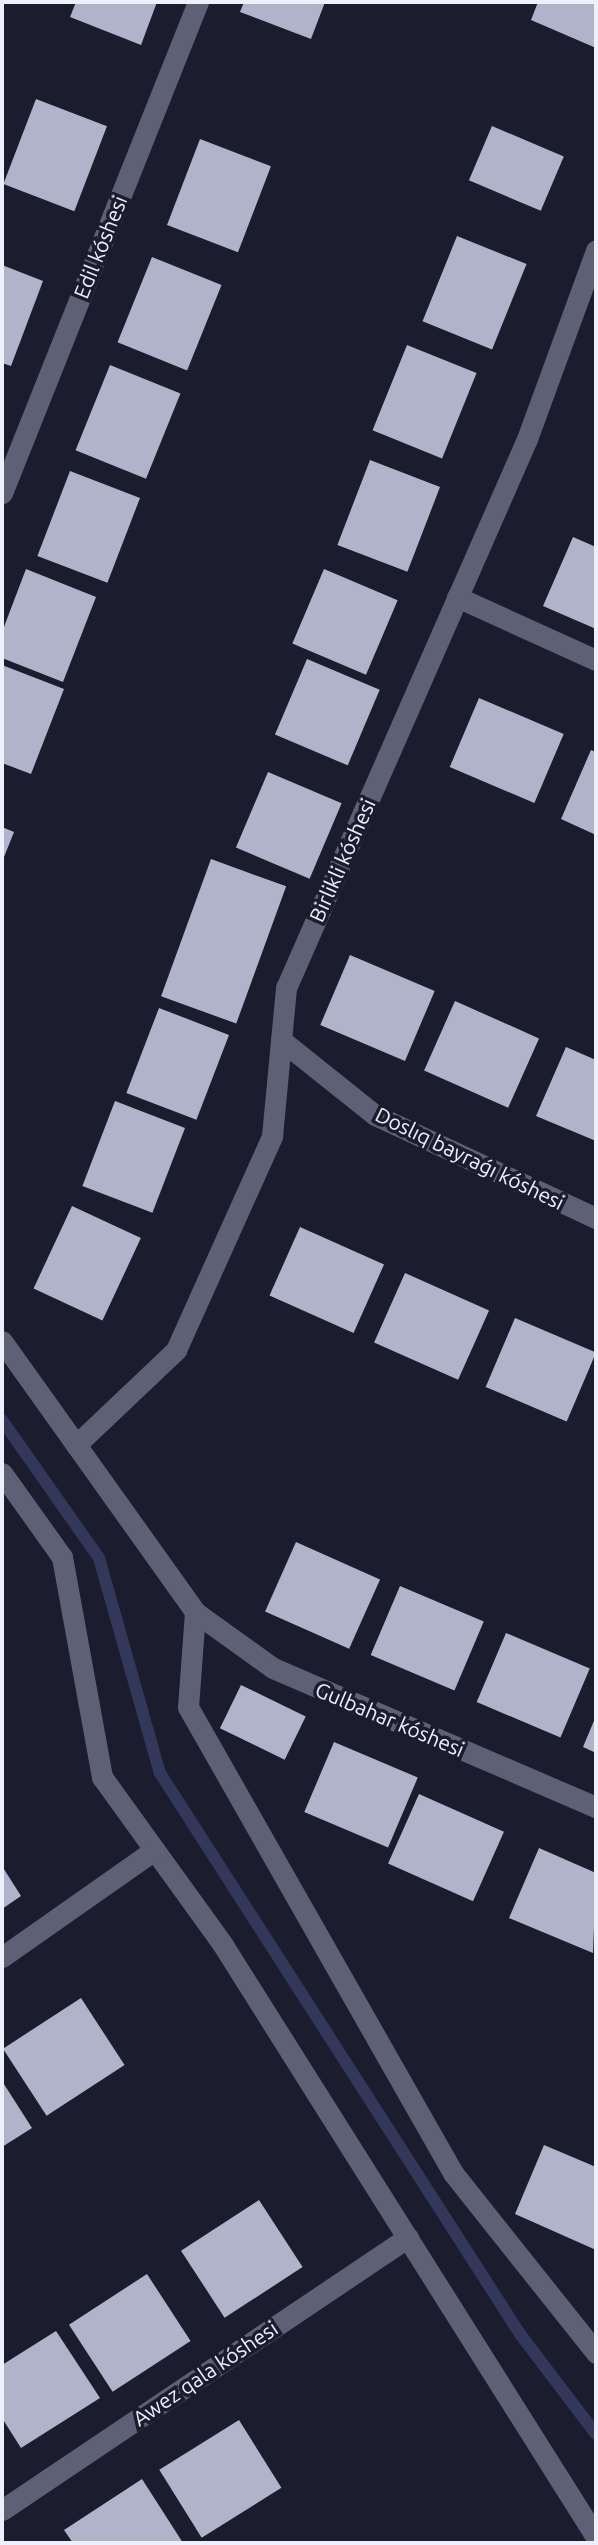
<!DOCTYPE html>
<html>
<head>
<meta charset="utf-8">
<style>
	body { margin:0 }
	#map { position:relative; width:598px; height:2545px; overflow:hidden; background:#1b1d2e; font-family:Ubuntu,sans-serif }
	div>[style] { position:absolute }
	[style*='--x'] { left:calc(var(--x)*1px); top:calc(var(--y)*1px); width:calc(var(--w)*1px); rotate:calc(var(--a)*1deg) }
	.stream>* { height:12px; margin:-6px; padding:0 6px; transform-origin:6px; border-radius:6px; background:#33385b }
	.building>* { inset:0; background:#b0b4cb; transform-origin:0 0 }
	.minor>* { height:21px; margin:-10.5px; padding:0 10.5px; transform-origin:10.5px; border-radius:10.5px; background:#5e6176 }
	span { translate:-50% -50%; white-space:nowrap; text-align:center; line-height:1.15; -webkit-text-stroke:7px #1b1d2e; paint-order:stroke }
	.street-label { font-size:21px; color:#eef1fd }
	.frame { position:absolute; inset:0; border:4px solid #eef1fd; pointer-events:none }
</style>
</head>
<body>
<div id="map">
	<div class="stream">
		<i style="--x:2;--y:1420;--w:169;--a:54.9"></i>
		<i style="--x:99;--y:1558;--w:223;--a:74.2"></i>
		<i style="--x:160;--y:1773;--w:667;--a:57.31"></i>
		<i style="--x:520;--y:2334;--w:126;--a:52.8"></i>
	</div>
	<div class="building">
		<i style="clip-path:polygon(76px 2px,157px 2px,141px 45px,70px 17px)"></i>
		<i style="clip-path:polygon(244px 2px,325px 2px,311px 39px,240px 12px)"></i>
		<i style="clip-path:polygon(538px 2px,596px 2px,596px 48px,531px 20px)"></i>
		<i style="left:36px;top:99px;width:76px;height:91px;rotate:21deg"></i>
		<i style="left:492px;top:126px;width:78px;height:59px;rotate:23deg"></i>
		<i style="left:200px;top:139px;width:76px;height:92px;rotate:21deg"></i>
		<i style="left:457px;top:236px;width:75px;height:92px;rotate:22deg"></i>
		<i style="left:152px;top:257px;width:75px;height:92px;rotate:22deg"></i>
		<i style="clip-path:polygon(2px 265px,43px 281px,11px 366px,2px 363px)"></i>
		<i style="left:407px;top:345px;width:75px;height:92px;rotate:22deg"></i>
		<i style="left:110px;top:365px;width:76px;height:92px;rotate:22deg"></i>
		<i style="left:370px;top:460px;width:75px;height:91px;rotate:21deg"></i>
		<i style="left:70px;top:471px;width:75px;height:91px;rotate:21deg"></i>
		<i style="clip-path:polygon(573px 537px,596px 547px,596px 629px,543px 606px)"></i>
		<i style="clip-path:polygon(26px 569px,96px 597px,63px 682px,2px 658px,2px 632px)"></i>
		<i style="left:324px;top:569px;width:80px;height:81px;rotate:23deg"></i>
		<i style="left:307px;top:659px;width:79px;height:82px;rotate:23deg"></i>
		<i style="clip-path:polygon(2px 665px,64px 689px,31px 774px,2px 763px)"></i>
		<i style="left:479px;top:698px;width:92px;height:75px;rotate:23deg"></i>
		<i style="clip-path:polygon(591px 750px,596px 752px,596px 835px,561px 819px)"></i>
		<i style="left:268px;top:772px;width:80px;height:82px;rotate:23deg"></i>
		<i style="clip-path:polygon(2px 827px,14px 832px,2px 862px)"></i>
		<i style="left:211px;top:859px;width:80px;height:146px;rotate:20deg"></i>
		<i style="left:350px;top:955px;width:92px;height:76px;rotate:23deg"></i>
		<i style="left:455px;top:1001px;width:92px;height:76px;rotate:24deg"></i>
		<i style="left:159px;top:1008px;width:75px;height:91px;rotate:21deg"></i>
		<i style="clip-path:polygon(566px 1047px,596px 1060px,596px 1141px,536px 1116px)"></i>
		<i style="left:115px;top:1101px;width:75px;height:91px;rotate:21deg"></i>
		<i style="left:72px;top:1206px;width:76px;height:91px;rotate:25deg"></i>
		<i style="left:300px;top:1227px;width:92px;height:75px;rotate:24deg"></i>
		<i style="left:405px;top:1273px;width:92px;height:76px;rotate:24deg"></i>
		<i style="left:515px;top:1318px;width:88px;height:75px;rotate:23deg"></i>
		<i style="left:296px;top:1542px;width:92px;height:76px;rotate:24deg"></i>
		<i style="left:400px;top:1586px;width:91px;height:75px;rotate:23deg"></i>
		<i style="left:506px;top:1633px;width:91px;height:75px;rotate:23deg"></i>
		<i style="left:241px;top:1685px;width:72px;height:48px;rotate:26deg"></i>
		<i style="clip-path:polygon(596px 1716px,596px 1753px,583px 1747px)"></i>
		<i style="left:334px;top:1742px;width:91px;height:76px;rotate:23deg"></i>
		<i style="left:419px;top:1794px;width:93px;height:76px;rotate:24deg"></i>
		<i style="clip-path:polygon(539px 1848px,596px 1873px,593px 1953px,509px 1918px)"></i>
		<i style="clip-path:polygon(2px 1866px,21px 1896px,2px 1909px)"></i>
		<i style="left:81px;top:1998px;width:80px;height:93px;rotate:57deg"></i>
		<i style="clip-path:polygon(2px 2081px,32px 2128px,2px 2147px)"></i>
		<i style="clip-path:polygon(544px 2145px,596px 2167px,596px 2250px,515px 2214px)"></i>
		<i style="left:259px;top:2200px;width:80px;height:93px;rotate:57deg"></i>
		<i style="left:147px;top:2274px;width:80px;height:93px;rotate:57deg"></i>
		<i style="clip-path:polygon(56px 2331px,100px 2398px,21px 2448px,2px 2418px,2px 2365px)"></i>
		<i style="left:239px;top:2420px;width:80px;height:94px;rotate:58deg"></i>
		<i style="clip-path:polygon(142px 2479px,183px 2543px,73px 2543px,64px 2530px)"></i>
	</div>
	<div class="minor">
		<i style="--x:2;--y:493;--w:529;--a:-68.24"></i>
		<i style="--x:457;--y:597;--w:153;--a:24.4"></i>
		<i style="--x:281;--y:1040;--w:120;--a:38.6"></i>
		<i style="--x:375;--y:1115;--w:244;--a:25"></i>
		<i style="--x:2;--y:1341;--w:333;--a:54.5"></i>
		<i style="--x:195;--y:1612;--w:95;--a:94.2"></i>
		<i style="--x:188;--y:1707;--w:536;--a:60.37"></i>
		<i style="--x:453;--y:2173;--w:230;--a:51.5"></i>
		<i style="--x:76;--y:1445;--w:138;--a:-43.5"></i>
		<i style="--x:176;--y:1350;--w:235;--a:-65.8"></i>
		<i style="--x:272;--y:1136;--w:149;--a:-84.6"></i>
		<i style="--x:286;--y:988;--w:600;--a:-66.3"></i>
		<i style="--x:527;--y:439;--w:201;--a:-69.9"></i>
		<i style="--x:2;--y:1473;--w:103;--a:54.5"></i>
		<i style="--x:62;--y:1557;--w:224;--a:79.7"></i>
		<i style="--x:102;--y:1777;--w:207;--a:54.2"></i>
		<i style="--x:223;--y:1945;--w:700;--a:57.79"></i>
		<i style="--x:195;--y:1612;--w:96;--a:35.7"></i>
		<i style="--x:273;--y:1668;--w:352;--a:23.3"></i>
		<i style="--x:2;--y:1957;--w:186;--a:-35.1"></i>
		<i style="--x:2;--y:2510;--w:489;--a:-33.9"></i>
	</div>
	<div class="street-label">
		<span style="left:100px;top:247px;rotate:-68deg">Edil kóshesi</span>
		<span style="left:342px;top:860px;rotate:-66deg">Birlikli kóshesi</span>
		<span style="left:470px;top:1158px;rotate:26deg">Doslıq bayraǵı kóshesi</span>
		<span style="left:390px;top:1719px;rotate:23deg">Gulbahar kóshesi</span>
		<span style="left:205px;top:2373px;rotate:-34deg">Awez qala kóshesi</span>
	</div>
	<div class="frame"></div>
</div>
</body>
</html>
